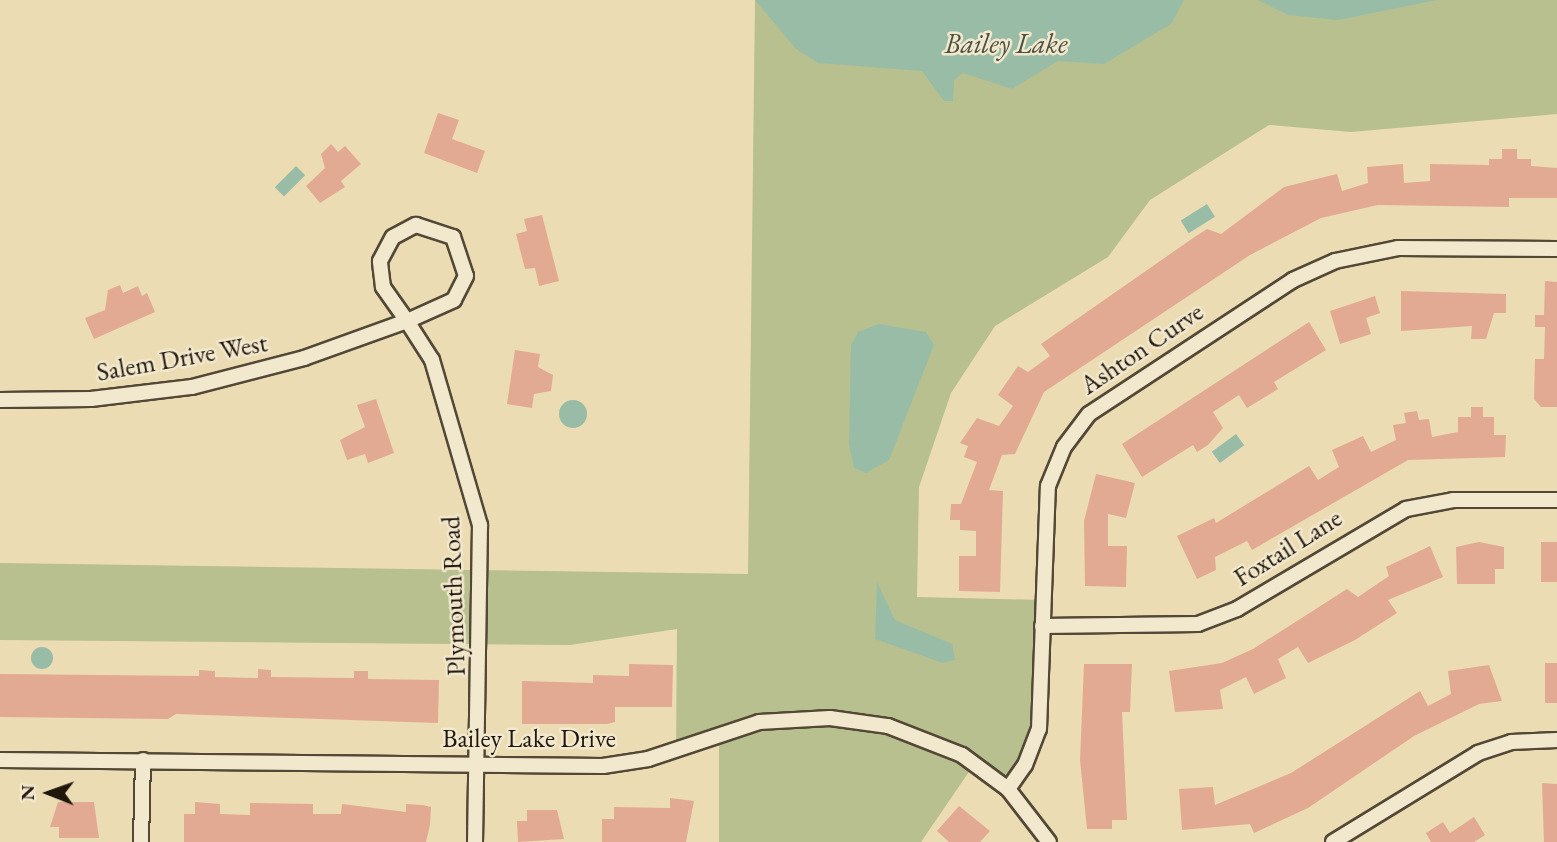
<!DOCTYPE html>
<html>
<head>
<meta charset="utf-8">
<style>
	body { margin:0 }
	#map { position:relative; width:1557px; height:842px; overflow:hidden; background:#ebdcb4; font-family:"EB Garamond",serif }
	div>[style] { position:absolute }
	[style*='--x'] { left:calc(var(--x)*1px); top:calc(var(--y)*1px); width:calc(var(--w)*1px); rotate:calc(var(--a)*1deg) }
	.green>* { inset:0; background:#b7c08e }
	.water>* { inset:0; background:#99bca7; transform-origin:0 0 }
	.round { border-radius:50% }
	.building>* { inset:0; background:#e3aa93; transform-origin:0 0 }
	.roads { filter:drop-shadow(2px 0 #534836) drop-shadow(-2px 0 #534836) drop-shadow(0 2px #534836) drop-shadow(0 -2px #534836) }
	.minor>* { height:14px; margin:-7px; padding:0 7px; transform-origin:7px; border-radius:7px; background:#f2e8ce }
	span { translate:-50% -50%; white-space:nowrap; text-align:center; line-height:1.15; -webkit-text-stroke:5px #f2e8ce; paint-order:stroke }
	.street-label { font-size:26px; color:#20160c }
	.water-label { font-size:28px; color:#4a5042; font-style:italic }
	.north { position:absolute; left:14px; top:758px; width:70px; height:70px; -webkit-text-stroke:5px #f2e8ce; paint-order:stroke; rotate:271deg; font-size:19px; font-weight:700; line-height:28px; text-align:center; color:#20160c }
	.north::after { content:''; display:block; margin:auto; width:24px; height:32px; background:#20160c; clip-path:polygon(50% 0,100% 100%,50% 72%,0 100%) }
</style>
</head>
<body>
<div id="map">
	<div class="green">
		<i style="clip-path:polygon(755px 0,1557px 0,1557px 114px,1351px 132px,1269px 125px,1150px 200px,1108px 257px,995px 326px,951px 393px,919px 487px,917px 597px,1043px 600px,1040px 719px,1008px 789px,975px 763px,921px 842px,719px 842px,719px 733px,676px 750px,677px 629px,570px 645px,0 640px,0 563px,748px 574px)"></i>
	</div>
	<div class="water">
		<i style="clip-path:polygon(755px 0,1184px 0,1171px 24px,1104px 64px,1058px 61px,1012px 89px,963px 73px,954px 80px,953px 101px,944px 101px,922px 71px,818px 63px,796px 49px)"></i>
		<i style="clip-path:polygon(1258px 0,1437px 0,1338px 20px,1288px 15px)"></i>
		<i style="left:296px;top:166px;width:13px;height:30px;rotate:45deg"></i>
		<i style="left:1207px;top:204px;width:15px;height:31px;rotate:58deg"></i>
		<i style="clip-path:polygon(879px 324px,926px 332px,934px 345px,889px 460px,866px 473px,854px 468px,849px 444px,851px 345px,858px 332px)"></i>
		<i class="round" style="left:559px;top:400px;width:28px;height:28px"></i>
		<i style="left:1236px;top:434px;width:14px;height:30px;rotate:54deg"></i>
		<i style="clip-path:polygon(877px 582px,895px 620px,952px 644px,955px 660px,943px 663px,875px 639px)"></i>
		<i class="round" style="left:31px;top:647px;width:22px;height:22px"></i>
	</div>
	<div class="building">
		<i style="clip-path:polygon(438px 113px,459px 120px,452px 139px,485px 151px,477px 173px,424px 153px)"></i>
		<i style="clip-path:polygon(331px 144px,338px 152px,345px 146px,361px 164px,341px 181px,345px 187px,320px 203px,306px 186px,325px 168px,321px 154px)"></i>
		<i style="clip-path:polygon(1502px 149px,1517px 149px,1517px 159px,1531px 159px,1531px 166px,1557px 168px,1557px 198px,1509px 198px,1509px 207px,1378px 205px,1321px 218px,1250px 255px,1044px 392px,1015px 454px,1002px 455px,989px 490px,1003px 491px,1000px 592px,959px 591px,959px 556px,976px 556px,976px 531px,960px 530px,960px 520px,950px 520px,951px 504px,961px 504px,977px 462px,964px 457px,968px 446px,960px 443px,977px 418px,999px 426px,1013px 406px,998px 395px,1018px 366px,1028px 372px,1050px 356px,1041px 344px,1196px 236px,1207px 229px,1221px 234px,1284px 187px,1337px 174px,1342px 191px,1368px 183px,1367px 167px,1403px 164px,1404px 183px,1430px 181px,1430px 164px,1489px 165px,1489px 159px,1502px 159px)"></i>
		<i style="clip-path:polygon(542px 215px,559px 281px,539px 286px,535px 268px,525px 269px,516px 234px,527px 231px,524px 219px)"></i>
		<i style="clip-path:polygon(1545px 281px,1557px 282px,1557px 407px,1541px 407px,1534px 399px,1535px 359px,1544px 359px,1545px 327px,1535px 327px,1535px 315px,1544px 315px)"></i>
		<i style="clip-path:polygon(120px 285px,123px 293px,138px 286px,142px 296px,147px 293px,155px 312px,94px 339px,85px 318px,105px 310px,108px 290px)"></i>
		<i style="clip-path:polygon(1401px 291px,1506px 294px,1506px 313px,1494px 313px,1486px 339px,1471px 339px,1472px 326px,1401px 331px)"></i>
		<i style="clip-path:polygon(1375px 296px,1380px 313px,1366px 318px,1371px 334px,1340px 344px,1330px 311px)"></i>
		<i style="clip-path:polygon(1309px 322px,1326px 350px,1274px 382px,1278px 389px,1247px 408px,1239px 395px,1213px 412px,1223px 428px,1208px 445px,1197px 452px,1193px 445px,1142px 477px,1122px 444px)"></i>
		<i style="clip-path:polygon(515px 350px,540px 354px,538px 367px,553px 375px,551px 391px,534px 394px,532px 408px,507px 404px)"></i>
		<i style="clip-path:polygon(376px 399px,394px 453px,368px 463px,365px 454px,347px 460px,340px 440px,365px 427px,357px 405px)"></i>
		<i style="clip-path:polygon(1471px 407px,1483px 407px,1483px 417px,1494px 417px,1494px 435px,1506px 435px,1505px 457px,1408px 460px,1252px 550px,1247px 541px,1215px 557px,1216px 570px,1197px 579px,1177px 536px,1214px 518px,1216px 523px,1309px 466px,1318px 480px,1339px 467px,1332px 450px,1363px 436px,1371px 452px,1396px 440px,1393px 425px,1406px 423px,1404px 413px,1417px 411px,1419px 420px,1429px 419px,1432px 437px,1458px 432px,1458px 417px,1471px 417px)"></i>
		<i style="clip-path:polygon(1096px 474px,1135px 483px,1126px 518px,1108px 514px,1108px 546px,1127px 546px,1126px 587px,1085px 586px,1084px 521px)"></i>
		<i style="clip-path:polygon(1479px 542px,1504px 547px,1504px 569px,1495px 569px,1495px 584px,1457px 584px,1456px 547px)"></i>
		<i style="left:1541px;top:542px;width:16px;height:40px"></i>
		<i style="clip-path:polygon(1430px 546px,1443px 577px,1388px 600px,1397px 613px,1355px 640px,1308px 663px,1298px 647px,1278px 659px,1286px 678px,1254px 694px,1246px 677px,1220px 690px,1223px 709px,1175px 712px,1169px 671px,1222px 663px,1253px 649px,1347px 589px,1358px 597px,1389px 576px,1386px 567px)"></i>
		<i style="left:1545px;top:663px;width:12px;height:40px"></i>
		<i style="clip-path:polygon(629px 664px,673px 665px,672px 707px,615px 707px,615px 722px,607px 724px,522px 724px,522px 681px,593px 683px,593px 675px,629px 676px)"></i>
		<i style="clip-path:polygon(1084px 664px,1132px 664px,1130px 712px,1122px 712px,1127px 820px,1112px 820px,1112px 829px,1087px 829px,1080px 760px)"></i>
		<i style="clip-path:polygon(1489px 665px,1502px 701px,1479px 704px,1414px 736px,1308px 808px,1254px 833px,1250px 824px,1182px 830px,1179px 789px,1213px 787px,1215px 805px,1246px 792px,1291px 773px,1420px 691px,1428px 706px,1451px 694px,1448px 671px)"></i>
		<i style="clip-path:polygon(258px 669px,271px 670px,271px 677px,354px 678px,354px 671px,368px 671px,368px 679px,439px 680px,438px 723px,176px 714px,168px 719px,0 717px,0 674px,199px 676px,199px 670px,215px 671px,215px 677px,258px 678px)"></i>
		<i style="clip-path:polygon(1542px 783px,1557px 784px,1557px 842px,1544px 842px)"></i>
		<i style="clip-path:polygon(670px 798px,694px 801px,686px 842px,602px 842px,602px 819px,614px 819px,614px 807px,670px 808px)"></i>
		<i style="clip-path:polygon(58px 802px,94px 802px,99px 838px,59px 838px,59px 827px,50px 827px)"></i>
		<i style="clip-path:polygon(195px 802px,220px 804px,220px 814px,250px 815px,250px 803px,313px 804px,313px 814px,341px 814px,342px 804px,406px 812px,406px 804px,423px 805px,431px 807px,430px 825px,426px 842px,184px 842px,184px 814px,195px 814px)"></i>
		<i style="clip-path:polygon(959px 806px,990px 831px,980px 842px,949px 842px,937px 831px)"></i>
		<i style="clip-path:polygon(527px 810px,557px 810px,564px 839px,518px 842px,517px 821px,527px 821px)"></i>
		<i style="clip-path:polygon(1474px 817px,1485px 835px,1474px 842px,1431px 842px,1426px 833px,1443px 822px,1450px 833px)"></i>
	</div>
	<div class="roads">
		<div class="minor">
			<i style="--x:416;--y:225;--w:39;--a:18"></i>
			<i style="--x:453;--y:237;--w:41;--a:71.6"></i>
			<i style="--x:466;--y:276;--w:27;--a:117"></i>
			<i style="--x:454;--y:300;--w:51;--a:155.9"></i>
			<i style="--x:407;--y:321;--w:42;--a:-125.2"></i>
			<i style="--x:383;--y:287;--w:26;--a:-97"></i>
			<i style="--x:380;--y:261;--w:27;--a:-62"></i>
			<i style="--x:393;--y:237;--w:26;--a:-28"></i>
			<i style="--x:0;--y:400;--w:91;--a:-0.6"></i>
			<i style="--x:91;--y:399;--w:102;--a:-6.8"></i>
			<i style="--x:192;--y:387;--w:116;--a:-14.5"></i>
			<i style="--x:304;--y:358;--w:109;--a:-19.8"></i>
			<i style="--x:407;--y:321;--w:46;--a:57.3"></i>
			<i style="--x:432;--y:360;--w:172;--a:73.8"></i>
			<i style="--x:480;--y:525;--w:317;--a:90.9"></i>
			<i style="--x:1042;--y:626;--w:156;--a:-0.7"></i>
			<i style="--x:1198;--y:624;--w:42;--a:-21"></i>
			<i style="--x:1237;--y:609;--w:196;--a:-30.6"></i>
			<i style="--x:1406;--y:509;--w:48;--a:-10.8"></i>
			<i style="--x:1453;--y:500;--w:104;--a:0"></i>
			<i style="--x:0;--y:760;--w:603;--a:0.57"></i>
			<i style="--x:603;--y:766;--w:46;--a:-8.8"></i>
			<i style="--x:648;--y:759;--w:117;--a:-18.4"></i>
			<i style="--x:759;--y:722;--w:71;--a:-3.2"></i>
			<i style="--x:830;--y:718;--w:59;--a:7.9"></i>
			<i style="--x:888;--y:726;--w:79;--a:21.4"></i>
			<i style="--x:962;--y:755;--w:57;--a:36.5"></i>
			<i style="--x:1008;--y:789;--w:67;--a:52.3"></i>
			<i style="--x:1008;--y:789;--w:29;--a:-55"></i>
			<i style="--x:1025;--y:765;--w:39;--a:-69"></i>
			<i style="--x:1039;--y:729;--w:243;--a:-87.9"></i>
			<i style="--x:1048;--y:486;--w:42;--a:-67.7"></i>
			<i style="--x:1064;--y:447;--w:41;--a:-52.9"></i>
			<i style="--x:1089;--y:414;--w:244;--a:-33.3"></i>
			<i style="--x:1293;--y:280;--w:46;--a:-24.3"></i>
			<i style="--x:1335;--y:261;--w:64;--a:-11.7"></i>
			<i style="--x:1398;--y:248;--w:159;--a:0.4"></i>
			<i style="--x:141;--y:842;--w:82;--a:-88.6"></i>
			<i style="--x:1333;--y:842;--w:170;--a:-31.5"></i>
			<i style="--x:1478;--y:753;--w:35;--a:-18"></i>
			<i style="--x:1511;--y:742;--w:46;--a:-2.5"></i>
		</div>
	</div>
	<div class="street-label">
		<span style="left:1142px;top:349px;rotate:-34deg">Ashton Curve</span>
		<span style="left:182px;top:358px;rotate:-10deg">Salem Drive West</span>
		<span style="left:1288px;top:548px;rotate:-32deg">Foxtail Lane</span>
		<span style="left:454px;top:596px;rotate:-92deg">Plymouth Road</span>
		<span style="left:529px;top:739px">Bailey Lake Drive</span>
	</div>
	<div class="water-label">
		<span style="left:1006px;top:43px">Bailey Lake</span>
	</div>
	<div class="north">N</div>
</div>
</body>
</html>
